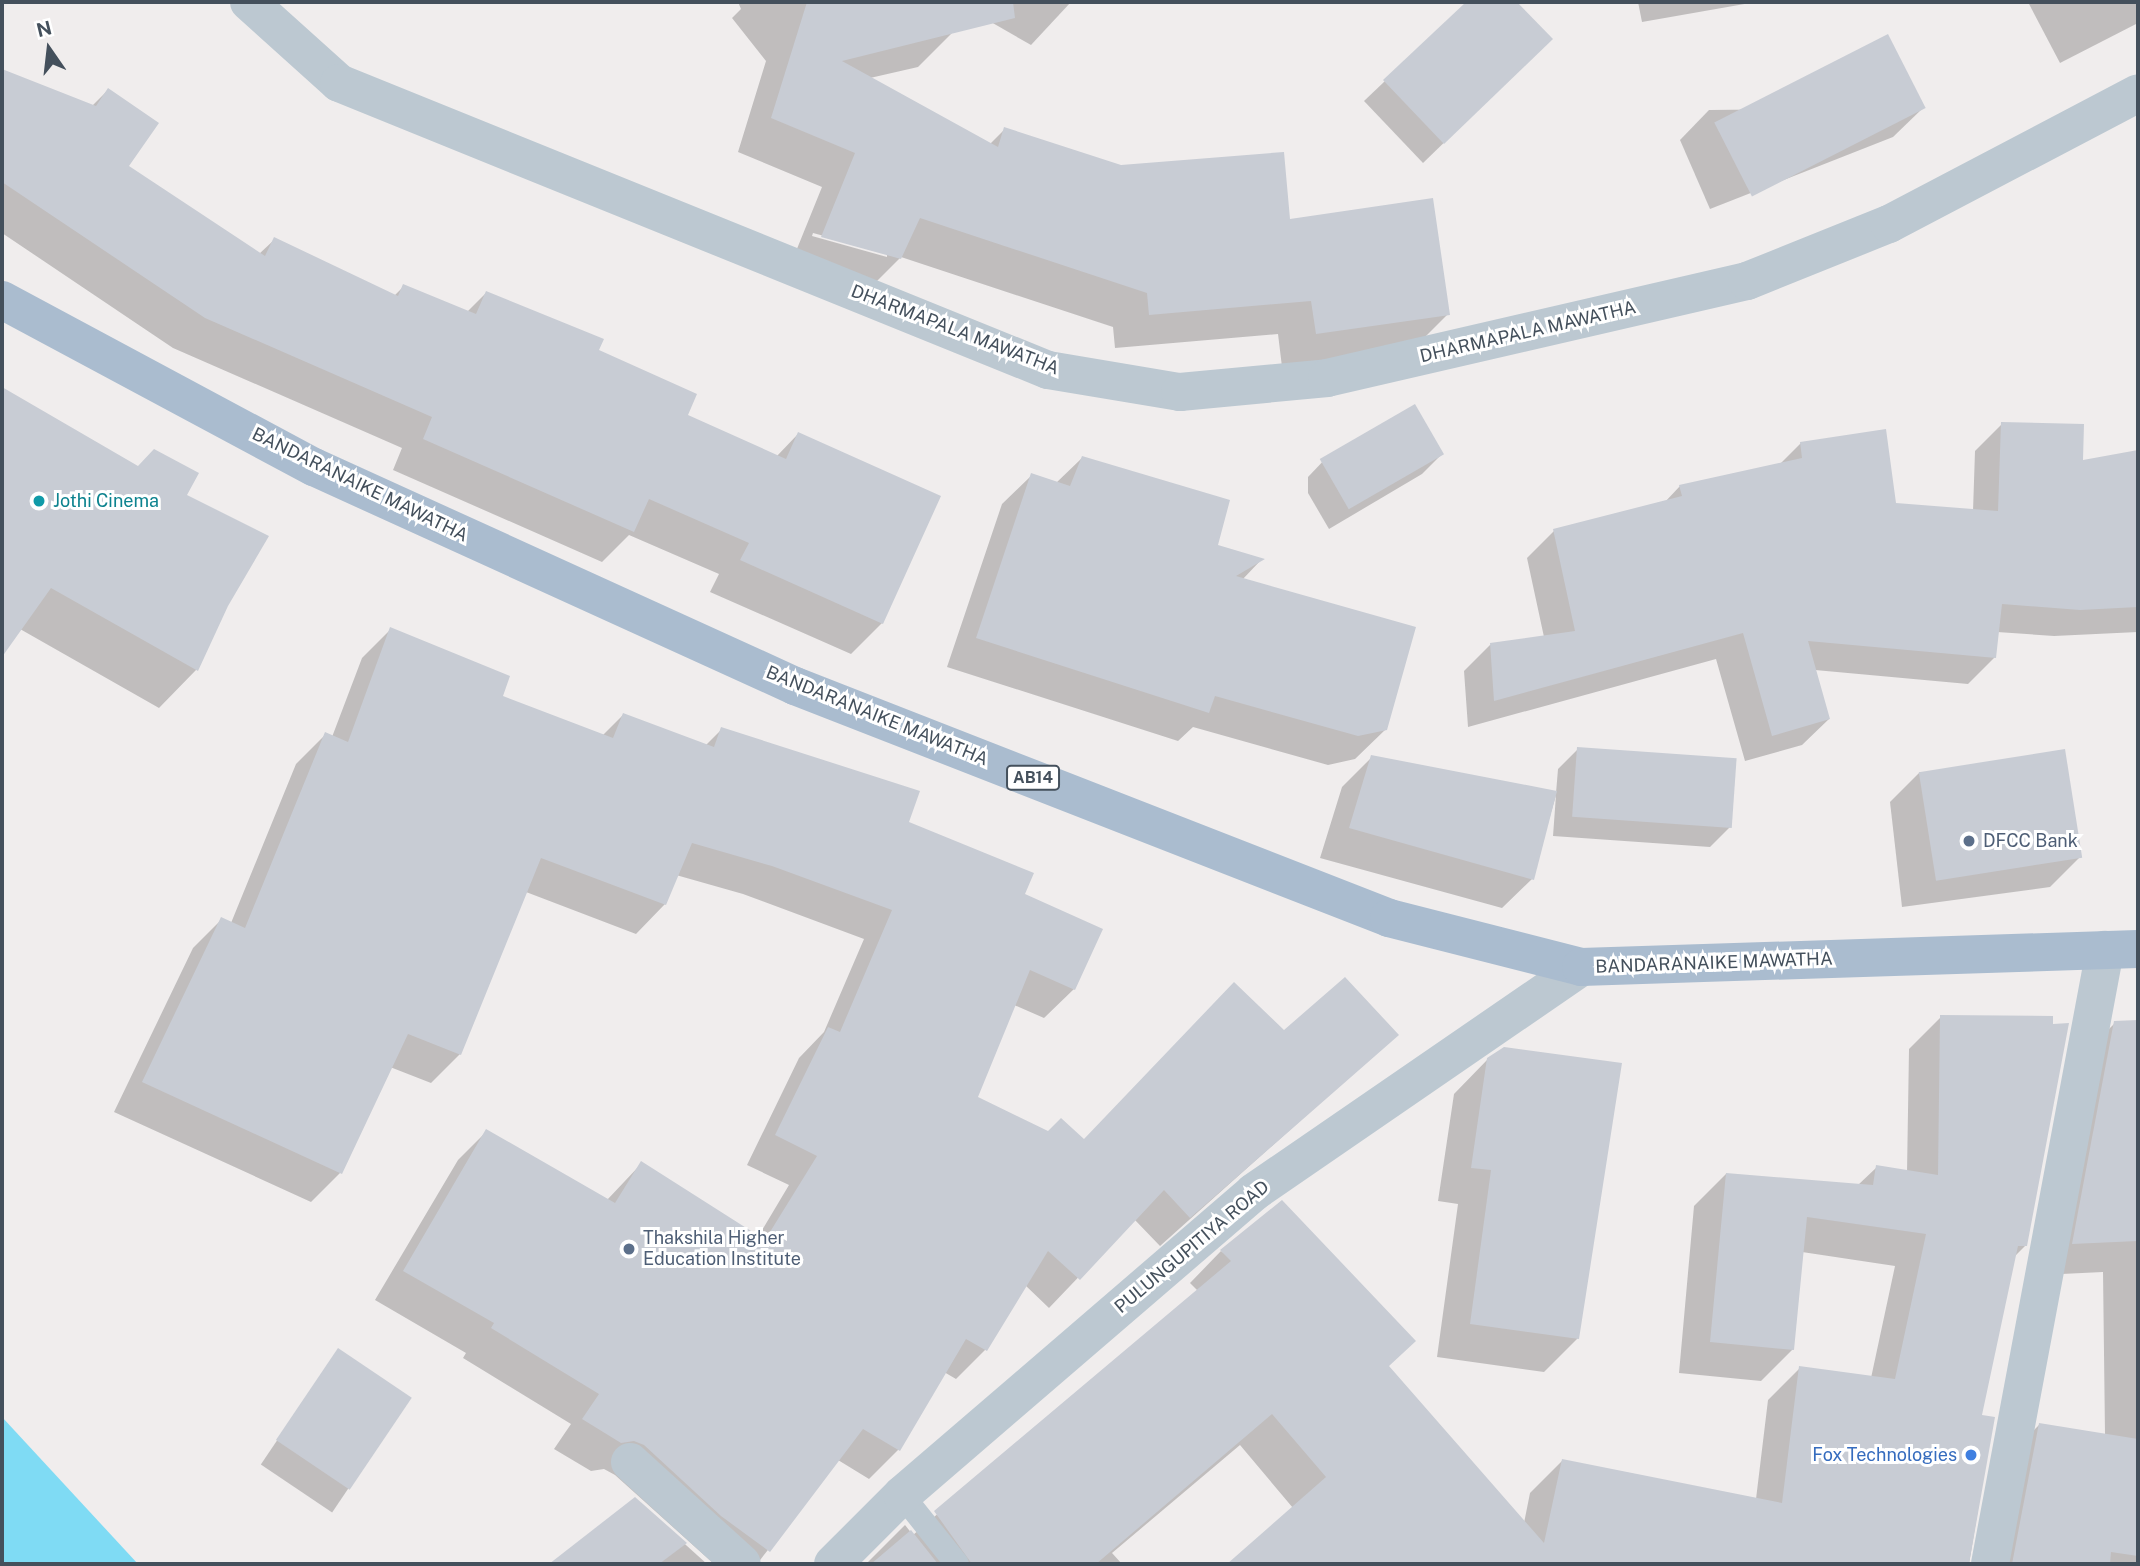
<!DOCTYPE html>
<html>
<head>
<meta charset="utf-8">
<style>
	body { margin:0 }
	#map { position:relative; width:2140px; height:1566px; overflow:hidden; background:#f0eded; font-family:"Public Sans",sans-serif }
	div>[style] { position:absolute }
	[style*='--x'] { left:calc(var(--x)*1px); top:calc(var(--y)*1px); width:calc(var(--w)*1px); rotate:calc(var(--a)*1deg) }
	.water>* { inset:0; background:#7fdbf4 }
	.shadow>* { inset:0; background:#0003; transform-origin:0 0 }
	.building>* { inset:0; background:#c8ccd4; transform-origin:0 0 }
	.lane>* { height:24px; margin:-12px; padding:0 12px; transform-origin:12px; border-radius:12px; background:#bcc8d1 }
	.street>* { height:38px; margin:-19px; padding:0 19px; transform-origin:19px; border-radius:19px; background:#bcc8d1 }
	.primary>* { height:38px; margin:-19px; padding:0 19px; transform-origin:19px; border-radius:19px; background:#aabccf }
	.dots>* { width:19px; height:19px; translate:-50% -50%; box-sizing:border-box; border:4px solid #fff; border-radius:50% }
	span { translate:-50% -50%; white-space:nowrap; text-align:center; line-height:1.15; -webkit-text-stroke:6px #fff; paint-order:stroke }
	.shield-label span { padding:2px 5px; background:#fff; border:2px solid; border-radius:5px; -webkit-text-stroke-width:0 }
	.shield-label { font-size:16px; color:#44505c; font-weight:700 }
	.street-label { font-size:18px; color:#44505c }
	.culture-label { font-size:18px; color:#0d838f }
	.left { translate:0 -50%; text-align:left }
	.service-label { font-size:18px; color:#4e5e75 }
	.shop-label { font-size:18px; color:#366cbe }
	.right { translate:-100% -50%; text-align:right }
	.frame { position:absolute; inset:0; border:4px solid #44505c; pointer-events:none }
	.north { position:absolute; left:14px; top:14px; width:70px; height:70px; -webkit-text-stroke:5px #fff; paint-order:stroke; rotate:346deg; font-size:19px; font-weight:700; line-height:28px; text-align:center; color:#44505c }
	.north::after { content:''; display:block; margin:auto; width:24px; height:32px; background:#44505c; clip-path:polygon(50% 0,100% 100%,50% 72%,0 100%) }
</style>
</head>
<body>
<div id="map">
	<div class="water">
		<i style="clip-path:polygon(2px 1417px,138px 1564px,2px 1564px)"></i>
	</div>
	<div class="shadow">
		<i style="clip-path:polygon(evenodd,738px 2px,943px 2px,952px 33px,918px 67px,870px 78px,989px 145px,1005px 129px,1289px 221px,1448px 314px,1414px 348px,1282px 367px,1278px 334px,1115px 348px,1113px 327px,901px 257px,866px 292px,788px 271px,822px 187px,738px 152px,766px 61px,732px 18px,741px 9px,738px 2px,813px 233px,887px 253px,887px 257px,812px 236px,813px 233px)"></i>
		<i style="clip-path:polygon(956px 2px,1071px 2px,1031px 45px)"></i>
		<i style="clip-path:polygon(1468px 2px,1514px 2px,1551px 39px,1423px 163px,1364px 101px)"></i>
		<i style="clip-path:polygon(1638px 2px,1756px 2px,1642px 22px)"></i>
		<i style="clip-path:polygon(2028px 2px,2138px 2px,2138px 23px,2060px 63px)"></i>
		<i style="clip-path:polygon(2px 71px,92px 106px,108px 90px,127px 167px,259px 254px,274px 240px,394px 296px,404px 286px,467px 312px,486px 293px,597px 350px,685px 416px,776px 457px,798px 434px,882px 623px,851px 654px,710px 592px,719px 574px,629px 535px,602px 562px,393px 470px,402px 448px,173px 348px,2px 233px)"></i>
		<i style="clip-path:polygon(1923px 108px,1893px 137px,1710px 209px,1680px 140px,1709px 110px)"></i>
		<i style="clip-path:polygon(2px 389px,184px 495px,226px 606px,196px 670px,159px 708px,20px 629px,2px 654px)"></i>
		<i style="clip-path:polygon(2002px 424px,2081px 462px,2138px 452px,2138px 632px,2054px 636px,1997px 632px,1995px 657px,1968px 684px,1815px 670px,1829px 719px,1802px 745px,1745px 761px,1716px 659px,1468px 727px,1464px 671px,1490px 645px,1544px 637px,1527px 558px,1554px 531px,1664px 503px,1680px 486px,1779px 465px,1801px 443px,1895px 504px,1973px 511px,1975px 451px)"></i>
		<i style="clip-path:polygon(1442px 454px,1422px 474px,1329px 529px,1308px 493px,1308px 477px,1328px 456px)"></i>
		<i style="clip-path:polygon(1082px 458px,1216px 547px,1261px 560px,1242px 580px,1385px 730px,1355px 759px,1328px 765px,1193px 727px,1178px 741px,947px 667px,1002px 504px,1032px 475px,1056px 483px)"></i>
		<i style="clip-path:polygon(391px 629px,501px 697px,603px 735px,623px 715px,705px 746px,722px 729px,907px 823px,1022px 895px,1074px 989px,1044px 1018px,1014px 1005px,976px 1098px,1048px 1133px,1083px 1141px,1284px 1032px,1396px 1035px,1160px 1246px,1134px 1219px,1049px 1308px,1025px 1285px,985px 1350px,956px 1379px,944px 1372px,898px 1450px,869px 1479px,838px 1460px,757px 1564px,714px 1564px,615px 1475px,604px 1469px,591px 1471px,554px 1449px,571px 1424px,463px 1358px,466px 1353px,375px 1300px,458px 1160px,487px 1131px,607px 1200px,641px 1164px,758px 1237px,789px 1185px,747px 1165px,799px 1058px,824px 1032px,864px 939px,743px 894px,676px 875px,665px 904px,636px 934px,526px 892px,460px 1054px,431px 1083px,390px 1067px,340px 1173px,311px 1202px,114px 1112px,193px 948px,222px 919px,231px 923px,296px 764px,325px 735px,332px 737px,362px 658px)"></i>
		<i style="clip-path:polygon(1578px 749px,1730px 827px,1710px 847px,1553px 836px,1556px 795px,1532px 879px,1502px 908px,1320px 858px,1342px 787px,1372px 757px,1556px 793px,1558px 769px)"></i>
		<i style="clip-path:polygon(1920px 772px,2080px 857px,2050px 887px,1902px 907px,1890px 802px)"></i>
		<i style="clip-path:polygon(1941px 1017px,2026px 1245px,2014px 1257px,1980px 1416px,1993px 1418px,1969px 1564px,1231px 1564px,1293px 1508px,1240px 1445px,1112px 1553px,1122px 1564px,866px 1564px,905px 1525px,913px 1535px,1198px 1291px,1190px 1283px,1221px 1251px,1387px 1367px,1524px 1523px,1530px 1493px,1562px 1461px,1756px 1499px,1768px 1400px,1800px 1368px,1871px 1378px,1895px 1266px,1802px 1252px,1793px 1349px,1761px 1381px,1679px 1373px,1694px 1206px,1726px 1174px,1858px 1185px,1877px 1167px,1907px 1172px,1909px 1049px)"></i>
		<i style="clip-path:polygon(2138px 1022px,2138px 1564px,1987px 1564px,2007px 1457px,2039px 1425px,2105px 1435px,2103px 1272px,2041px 1275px,2083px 1055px,2115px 1023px)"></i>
		<i style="clip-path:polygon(1488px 1059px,1578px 1338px,1544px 1372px,1437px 1357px,1458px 1204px,1438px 1201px,1454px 1094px)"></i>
		<i style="left:338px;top:1350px;width:86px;height:138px;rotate:34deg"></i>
		<i style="clip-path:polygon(635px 1499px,707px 1564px,554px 1564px,560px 1558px)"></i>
	</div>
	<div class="building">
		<i style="clip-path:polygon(807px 2px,1013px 2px,1015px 18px,842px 61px,998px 147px,1004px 127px,1121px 165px,1284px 152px,1290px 219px,1433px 198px,1450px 315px,1316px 334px,1311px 301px,1149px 315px,1147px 293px,920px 218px,901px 259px,821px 237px,855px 153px,771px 118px)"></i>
		<i style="clip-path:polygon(1466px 2px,1517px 2px,1553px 39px,1444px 144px,1383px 80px)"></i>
		<i style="left:1888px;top:34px;width:83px;height:195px;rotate:63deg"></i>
		<i style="clip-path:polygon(2px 69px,96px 106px,108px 88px,159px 123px,129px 166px,265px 256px,274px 237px,398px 296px,403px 284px,476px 314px,486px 291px,604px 339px,599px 350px,697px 394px,688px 415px,786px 459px,798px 432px,941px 496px,883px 624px,740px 560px,749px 543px,649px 499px,634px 532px,423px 439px,432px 417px,205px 318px,2px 182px)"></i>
		<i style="clip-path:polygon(2px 387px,138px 466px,154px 449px,199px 473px,187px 495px,269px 536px,228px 606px,198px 671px,51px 588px,2px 657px)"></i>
		<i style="left:1415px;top:404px;width:58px;height:110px;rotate:60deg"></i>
		<i style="clip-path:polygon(2001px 422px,2084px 424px,2083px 460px,2138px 450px,2138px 607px,2080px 610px,2002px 604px,1996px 658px,1808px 641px,1830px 719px,1772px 736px,1743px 633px,1494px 701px,1490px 643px,1575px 631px,1553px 529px,1682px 496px,1679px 485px,1802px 458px,1800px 442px,1886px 429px,1896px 503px,1998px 511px)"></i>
		<i style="clip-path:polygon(1082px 456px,1230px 500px,1218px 545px,1265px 559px,1236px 576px,1416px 627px,1387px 730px,1358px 736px,1215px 696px,1209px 713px,976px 638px,1031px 473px,1070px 486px)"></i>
		<i style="clip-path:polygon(390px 627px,510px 676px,503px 696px,613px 738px,623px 713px,714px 747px,721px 727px,920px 791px,909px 822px,1034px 873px,1025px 894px,1103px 929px,1075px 990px,1030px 970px,978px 1097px,1048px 1131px,1061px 1118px,1084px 1139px,1234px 982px,1284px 1030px,1345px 977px,1399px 1035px,1190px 1218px,1164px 1190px,1080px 1280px,1048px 1251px,987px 1351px,966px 1339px,900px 1451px,863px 1429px,770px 1552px,721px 1516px,644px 1445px,634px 1441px,621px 1443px,582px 1419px,599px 1394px,491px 1328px,494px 1323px,403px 1271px,486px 1129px,615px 1203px,641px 1161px,765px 1240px,817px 1156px,775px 1135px,828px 1027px,840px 1032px,892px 910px,772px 866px,692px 843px,666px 905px,541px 858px,461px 1055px,408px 1034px,342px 1174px,142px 1082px,221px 917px,245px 928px,325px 732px,348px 742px)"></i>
		<i style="left:1577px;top:747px;width:160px;height:70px;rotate:4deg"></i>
		<i style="left:2065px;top:749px;width:110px;height:148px;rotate:81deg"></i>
		<i style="clip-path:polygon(1371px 755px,1557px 791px,1534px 880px,1349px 828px)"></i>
		<i style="clip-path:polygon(1940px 1015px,2053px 1016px,2053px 1024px,2069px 1023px,2027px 1246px,2018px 1246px,1982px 1415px,1995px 1417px,1969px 1564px,1227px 1564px,1326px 1477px,1272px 1414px,1096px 1564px,972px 1564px,934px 1511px,1231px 1261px,1220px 1250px,1282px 1200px,1416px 1341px,1389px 1366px,1544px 1543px,1562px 1459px,1782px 1503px,1799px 1366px,1895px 1379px,1926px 1234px,1807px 1217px,1794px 1350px,1710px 1342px,1726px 1173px,1873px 1185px,1876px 1165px,1938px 1175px)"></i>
		<i style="clip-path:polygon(2138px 1020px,2138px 1241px,2072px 1244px,2114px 1021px)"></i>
		<i style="clip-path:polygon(1504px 1047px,1622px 1063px,1579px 1339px,1470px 1324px,1491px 1170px,1471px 1168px,1487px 1058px)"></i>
		<i style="left:338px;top:1348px;width:89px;height:111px;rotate:34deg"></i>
		<i style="clip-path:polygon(2039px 1423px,2138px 1439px,2138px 1556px,2111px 1552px,2110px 1564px,2012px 1564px)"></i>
		<i style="clip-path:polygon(635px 1497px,687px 1543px,659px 1564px,549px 1564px)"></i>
		<i style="clip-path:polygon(911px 1530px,938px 1564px,871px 1564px)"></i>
	</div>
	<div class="lane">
		<i style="--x:902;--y:1495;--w:88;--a:51.4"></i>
	</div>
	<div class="street">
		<i style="--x:249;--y:2;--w:121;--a:42"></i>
		<i style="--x:339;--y:83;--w:765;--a:22.04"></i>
		<i style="--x:1048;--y:370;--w:134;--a:9.5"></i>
		<i style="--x:1180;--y:392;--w:148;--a:-5.4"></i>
		<i style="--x:1327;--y:378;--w:431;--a:-13"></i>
		<i style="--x:1747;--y:281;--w:153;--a:-21.9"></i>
		<i style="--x:1889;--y:224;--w:281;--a:-27.7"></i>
		<i style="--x:630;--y:1462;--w:151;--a:42.3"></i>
		<i style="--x:833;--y:1564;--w:98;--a:-45"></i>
		<i style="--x:902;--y:1495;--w:464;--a:-40.7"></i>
		<i style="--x:1254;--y:1192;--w:397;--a:-34.5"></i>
		<i style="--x:1990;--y:1564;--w:625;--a:-79.39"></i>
	</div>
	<div class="primary">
		<i style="--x:2;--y:300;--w:354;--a:28.2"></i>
		<i style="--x:314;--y:467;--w:529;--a:24.48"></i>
		<i style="--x:795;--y:686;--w:638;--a:21.33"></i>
		<i style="--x:1389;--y:918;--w:198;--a:14.3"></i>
		<i style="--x:1581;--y:967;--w:557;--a:-1.85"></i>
	</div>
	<div class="dots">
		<i style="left:39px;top:501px;background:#0f9aa8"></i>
		<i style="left:1969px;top:841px;background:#5c6f8a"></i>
		<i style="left:629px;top:1249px;background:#5c6f8a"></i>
		<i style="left:1971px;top:1455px;background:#3f7fe0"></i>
	</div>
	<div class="shield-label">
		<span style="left:1033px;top:778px">AB14</span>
	</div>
	<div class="street-label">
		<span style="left:955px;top:330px;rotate:21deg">DHARMAPALA MAWATHA</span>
		<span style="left:1528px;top:332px;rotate:-13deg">DHARMAPALA MAWATHA</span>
		<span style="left:360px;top:485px;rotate:26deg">BANDARANAIKE MAWATHA</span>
		<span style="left:877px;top:716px;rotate:22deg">BANDARANAIKE MAWATHA</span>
		<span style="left:1714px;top:963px;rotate:-2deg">BANDARANAIKE MAWATHA</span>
		<span style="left:1192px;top:1247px;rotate:-40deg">PULUNGUPITIYA ROAD</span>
	</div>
	<div class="culture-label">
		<span class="left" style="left:53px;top:501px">Jothi Cinema</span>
	</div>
	<div class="service-label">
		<span class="left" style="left:1983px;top:841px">DFCC Bank</span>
		<span class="left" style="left:643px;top:1249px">Thakshila Higher<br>Education Institute</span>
	</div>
	<div class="shop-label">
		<span class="right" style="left:1957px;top:1455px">Fox Technologies</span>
	</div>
	<div class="frame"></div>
	<div class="north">N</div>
</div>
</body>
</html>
